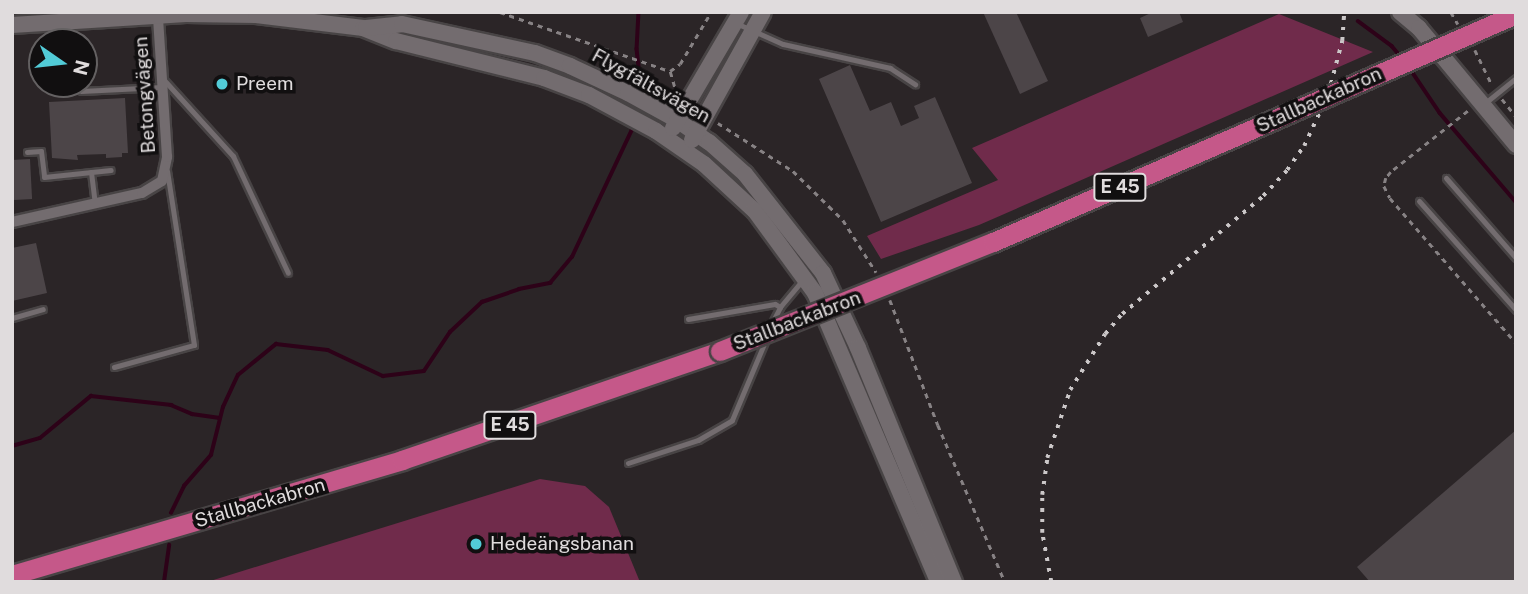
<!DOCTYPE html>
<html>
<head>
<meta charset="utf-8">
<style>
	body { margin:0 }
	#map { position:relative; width:1528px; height:594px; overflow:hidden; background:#2b2527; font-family:"Public Sans",sans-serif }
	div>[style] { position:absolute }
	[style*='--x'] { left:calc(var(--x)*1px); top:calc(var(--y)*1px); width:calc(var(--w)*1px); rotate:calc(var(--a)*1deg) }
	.green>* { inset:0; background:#702b4b }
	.stream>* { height:3.5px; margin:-1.75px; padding:0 1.75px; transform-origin:1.75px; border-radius:1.75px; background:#2d0218 }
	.building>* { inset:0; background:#4c4548; transform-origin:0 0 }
	.path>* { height:2.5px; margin-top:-1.25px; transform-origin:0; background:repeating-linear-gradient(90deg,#878284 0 5px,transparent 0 10px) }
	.roads { filter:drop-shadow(2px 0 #484445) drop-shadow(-2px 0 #484445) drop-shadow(0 2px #484445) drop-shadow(0 -2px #484445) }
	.lane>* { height:5px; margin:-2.5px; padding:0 2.5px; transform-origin:2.5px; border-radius:2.5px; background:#736c6f }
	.street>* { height:10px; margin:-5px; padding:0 5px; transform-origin:5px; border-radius:5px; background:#736c6f }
	.secondary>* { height:16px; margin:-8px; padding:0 8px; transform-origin:8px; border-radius:8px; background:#736c6f }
	.highway>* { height:19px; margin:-9.5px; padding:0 9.5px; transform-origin:9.5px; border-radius:9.5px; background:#c55889 }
	.rail>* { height:3.5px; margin-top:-1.75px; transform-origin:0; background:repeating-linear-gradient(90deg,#cbc7c8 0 3.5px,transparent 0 10.5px) }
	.bridges { filter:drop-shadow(2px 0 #484445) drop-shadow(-2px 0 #484445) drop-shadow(0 2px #484445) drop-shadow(0 -2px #484445) }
	.highway-bridge>* { height:19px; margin:-9.5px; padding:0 9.5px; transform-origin:9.5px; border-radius:9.5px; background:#c55889 }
	.dots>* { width:19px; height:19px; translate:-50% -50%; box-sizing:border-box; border:4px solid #110f10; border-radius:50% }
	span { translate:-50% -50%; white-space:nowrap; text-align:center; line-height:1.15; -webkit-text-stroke:7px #110f10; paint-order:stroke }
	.shield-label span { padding:2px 5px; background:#110f10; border:2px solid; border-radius:5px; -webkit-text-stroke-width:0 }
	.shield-label { font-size:18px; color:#e0dcdd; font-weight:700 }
	.poi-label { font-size:19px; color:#e0dcdd }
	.left { translate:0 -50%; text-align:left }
	.street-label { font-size:19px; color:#e0dcdd }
	.frame { position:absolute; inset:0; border:14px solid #e0dcdd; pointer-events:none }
	.north { position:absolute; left:28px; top:28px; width:70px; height:70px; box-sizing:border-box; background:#110f10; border:2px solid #646162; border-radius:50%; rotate:104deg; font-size:19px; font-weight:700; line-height:28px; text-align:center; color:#e0dcdd }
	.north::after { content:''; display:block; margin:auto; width:24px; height:32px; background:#52cbd7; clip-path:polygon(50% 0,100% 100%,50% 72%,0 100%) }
</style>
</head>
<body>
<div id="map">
	<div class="green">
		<i style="clip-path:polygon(1279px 14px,1373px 52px,979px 225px,881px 259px,867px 236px,998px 180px,972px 148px)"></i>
		<i style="clip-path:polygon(540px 479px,585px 486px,609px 507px,640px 582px,207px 582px)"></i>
	</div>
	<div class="stream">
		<i style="--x:639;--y:12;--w:37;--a:93"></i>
		<i style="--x:637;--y:49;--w:45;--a:83.7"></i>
		<i style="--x:1358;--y:21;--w:42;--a:36.3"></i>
		<i style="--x:1392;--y:46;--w:16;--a:50"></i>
		<i style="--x:1409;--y:67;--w:55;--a:56"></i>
		<i style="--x:1440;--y:113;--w:117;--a:49.5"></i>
		<i style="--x:12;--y:446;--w:29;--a:-16"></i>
		<i style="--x:40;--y:438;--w:66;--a:-39.5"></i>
		<i style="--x:91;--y:396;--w:81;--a:6.4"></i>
		<i style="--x:171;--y:405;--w:23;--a:23"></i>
		<i style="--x:192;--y:414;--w:28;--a:8"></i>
		<i style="--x:171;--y:513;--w:30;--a:-64"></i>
		<i style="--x:184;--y:486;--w:41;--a:-48.9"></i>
		<i style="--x:211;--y:455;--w:49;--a:-76"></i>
		<i style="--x:223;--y:407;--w:35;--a:-65"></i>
		<i style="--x:238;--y:375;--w:49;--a:-39.2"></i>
		<i style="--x:276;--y:344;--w:52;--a:6.6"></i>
		<i style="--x:328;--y:350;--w:61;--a:25.3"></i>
		<i style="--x:383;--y:376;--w:41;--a:-7"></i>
		<i style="--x:424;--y:371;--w:47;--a:-56.3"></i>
		<i style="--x:450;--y:332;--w:44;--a:-43.2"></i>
		<i style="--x:482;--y:302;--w:39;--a:-19"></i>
		<i style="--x:519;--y:289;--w:32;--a:-11"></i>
		<i style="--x:550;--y:283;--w:34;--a:-50"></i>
		<i style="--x:572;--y:257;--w:146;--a:-64.8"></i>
		<i style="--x:164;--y:582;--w:37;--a:-82"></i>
	</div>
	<div class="building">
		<i style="clip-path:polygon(983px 12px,1016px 12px,1048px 81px,1020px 94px)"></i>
		<i style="clip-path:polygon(1153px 12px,1179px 12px,1183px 22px,1148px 37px,1140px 18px)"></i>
		<i style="clip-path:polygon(850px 65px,870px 111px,891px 102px,901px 126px,919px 118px,914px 106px,935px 97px,972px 183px,881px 222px,819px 79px)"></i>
		<i style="clip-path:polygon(125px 98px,128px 153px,122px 153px,122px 157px,106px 158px,106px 154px,77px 155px,78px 160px,52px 158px,49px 102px)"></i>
		<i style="left:30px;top:159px;width:40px;height:18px;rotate:87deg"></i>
		<i style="clip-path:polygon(36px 243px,47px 293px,12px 301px,12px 248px)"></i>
		<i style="clip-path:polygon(1516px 430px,1516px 582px,1370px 582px,1357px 567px)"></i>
	</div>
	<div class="path">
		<i style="--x:500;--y:12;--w:179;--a:19.2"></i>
		<i style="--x:1451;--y:12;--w:14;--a:60"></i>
		<i style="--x:1475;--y:50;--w:39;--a:64"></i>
		<i style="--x:677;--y:96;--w:26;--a:-106"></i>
		<i style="--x:670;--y:71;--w:12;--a:-35"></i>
		<i style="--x:680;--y:64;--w:61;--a:-59.2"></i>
		<i style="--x:1502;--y:99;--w:22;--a:51"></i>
		<i style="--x:1468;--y:111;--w:98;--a:141.6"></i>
		<i style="--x:1391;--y:172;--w:8;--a:130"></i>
		<i style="--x:1386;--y:178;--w:8;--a:104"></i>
		<i style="--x:1384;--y:186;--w:13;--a:63"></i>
		<i style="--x:1390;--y:198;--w:192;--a:49"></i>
		<i style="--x:718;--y:123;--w:89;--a:32.6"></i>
		<i style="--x:793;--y:171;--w:70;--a:44.4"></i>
		<i style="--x:843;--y:220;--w:62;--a:57.6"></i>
		<i style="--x:890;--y:300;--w:134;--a:69"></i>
		<i style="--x:938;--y:425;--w:171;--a:66.9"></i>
	</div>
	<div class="roads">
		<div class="lane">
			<i style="--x:738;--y:24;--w:49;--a:24"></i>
			<i style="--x:783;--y:44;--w:110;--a:12.6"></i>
			<i style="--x:890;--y:68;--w:30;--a:33"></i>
			<i style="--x:164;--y:80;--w:103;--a:47.8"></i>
			<i style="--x:233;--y:156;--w:129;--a:64.8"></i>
			<i style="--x:81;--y:91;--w:81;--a:-2.8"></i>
			<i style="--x:1485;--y:103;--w:40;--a:-39"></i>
			<i style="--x:27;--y:152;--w:14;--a:-4"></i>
			<i style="--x:41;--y:151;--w:26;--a:83"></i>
			<i style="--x:44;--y:177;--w:67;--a:-6"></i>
			<i style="--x:91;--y:172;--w:31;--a:83"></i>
			<i style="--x:1446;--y:178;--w:106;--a:48.8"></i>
			<i style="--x:1419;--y:201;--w:146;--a:48.3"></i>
			<i style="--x:12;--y:318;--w:32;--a:-16"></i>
			<i style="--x:688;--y:319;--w:88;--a:-9.8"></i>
			<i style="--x:775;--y:304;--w:6;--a:31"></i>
			<i style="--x:780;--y:307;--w:34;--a:-50"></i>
			<i style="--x:772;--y:323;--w:18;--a:-63"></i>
			<i style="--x:114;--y:367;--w:83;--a:-15.4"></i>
			<i style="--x:194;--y:345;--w:176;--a:-98.8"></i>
			<i style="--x:628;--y:463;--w:74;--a:-18.2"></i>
			<i style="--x:698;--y:440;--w:39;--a:-30"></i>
			<i style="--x:732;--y:420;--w:88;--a:-67.2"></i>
		</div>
		<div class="street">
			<i style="--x:12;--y:222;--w:133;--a:-12.6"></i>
			<i style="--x:142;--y:193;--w:23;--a:-31"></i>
			<i style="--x:162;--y:181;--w:25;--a:-78"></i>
			<i style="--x:167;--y:157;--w:140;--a:-93.7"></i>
		</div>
		<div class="secondary">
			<i style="--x:1400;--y:12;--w:25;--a:40"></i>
			<i style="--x:1419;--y:28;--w:152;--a:50.3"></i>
			<i style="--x:12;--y:25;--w:174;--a:-3.6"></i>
			<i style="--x:186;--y:14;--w:70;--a:0.8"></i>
			<i style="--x:256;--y:15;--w:108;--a:6.9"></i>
			<i style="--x:363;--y:28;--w:35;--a:22"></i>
			<i style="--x:396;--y:41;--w:153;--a:14"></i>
			<i style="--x:544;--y:78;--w:48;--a:20.7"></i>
			<i style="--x:589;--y:95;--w:76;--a:28.2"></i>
			<i style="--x:656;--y:131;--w:58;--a:34.5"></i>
			<i style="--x:704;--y:164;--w:69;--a:42.7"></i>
			<i style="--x:755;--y:211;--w:102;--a:53.8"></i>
			<i style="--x:815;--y:293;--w:314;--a:66.9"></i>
			<i style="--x:366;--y:28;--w:36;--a:-6"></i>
			<i style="--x:402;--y:24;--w:136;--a:12.3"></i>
			<i style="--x:535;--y:53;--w:37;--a:20"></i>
			<i style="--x:570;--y:66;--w:64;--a:25"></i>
			<i style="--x:628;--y:93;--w:56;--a:28.9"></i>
			<i style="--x:677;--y:120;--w:39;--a:35"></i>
			<i style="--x:709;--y:142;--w:48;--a:41.6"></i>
			<i style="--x:745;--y:174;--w:126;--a:51.8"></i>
			<i style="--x:823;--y:273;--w:83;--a:65"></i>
			<i style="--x:858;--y:348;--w:253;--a:67.7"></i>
			<i style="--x:673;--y:128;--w:134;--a:-59.6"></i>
			<i style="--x:692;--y:140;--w:146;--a:-61"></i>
		</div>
		<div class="highway">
			<i style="--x:12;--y:575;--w:407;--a:-16.4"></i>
			<i style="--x:402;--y:460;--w:336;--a:-18.9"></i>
		</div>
	</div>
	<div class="rail">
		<i style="--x:1051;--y:582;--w:50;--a:-100.4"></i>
		<i style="--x:1042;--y:533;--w:38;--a:-90"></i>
		<i style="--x:1042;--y:495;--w:37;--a:-82"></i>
		<i style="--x:1047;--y:458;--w:72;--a:-71.3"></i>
		<i style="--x:1070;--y:390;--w:66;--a:-58"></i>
		<i style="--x:1105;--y:334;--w:26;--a:-50"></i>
		<i style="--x:1122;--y:314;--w:184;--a:-39.9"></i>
		<i style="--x:1263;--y:196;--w:35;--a:-47"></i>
		<i style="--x:1287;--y:170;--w:29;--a:-55"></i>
		<i style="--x:1304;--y:146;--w:57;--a:-65.2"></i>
		<i style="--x:1328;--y:94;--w:55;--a:-75.2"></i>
		<i style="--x:1342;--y:41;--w:29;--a:-86"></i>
	</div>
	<div class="bridges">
		<div class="highway-bridge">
			<i style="--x:720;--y:351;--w:294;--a:-21.8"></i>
			<i style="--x:993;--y:242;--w:571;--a:-23.55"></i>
		</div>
	</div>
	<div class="dots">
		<i style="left:222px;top:84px;background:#52cbd7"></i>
		<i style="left:476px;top:544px;background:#52cbd7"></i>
	</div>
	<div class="shield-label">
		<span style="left:1120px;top:187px">E 45</span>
		<span style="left:510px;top:425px">E 45</span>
	</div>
	<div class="poi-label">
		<span class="left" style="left:236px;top:84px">Preem</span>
		<span class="left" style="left:490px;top:544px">Hedeängsbanan</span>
	</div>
	<div class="street-label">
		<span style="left:651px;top:86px;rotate:29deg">Flygfältsvägen</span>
		<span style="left:145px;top:95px;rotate:-94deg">Betongvägen</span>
		<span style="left:1319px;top:100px;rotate:-24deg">Stallbackabron</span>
		<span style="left:797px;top:321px;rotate:-21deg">Stallbackabron</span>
		<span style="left:260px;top:503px;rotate:-16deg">Stallbackabron</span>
	</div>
	<div class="frame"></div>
	<div class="north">N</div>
</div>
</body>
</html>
